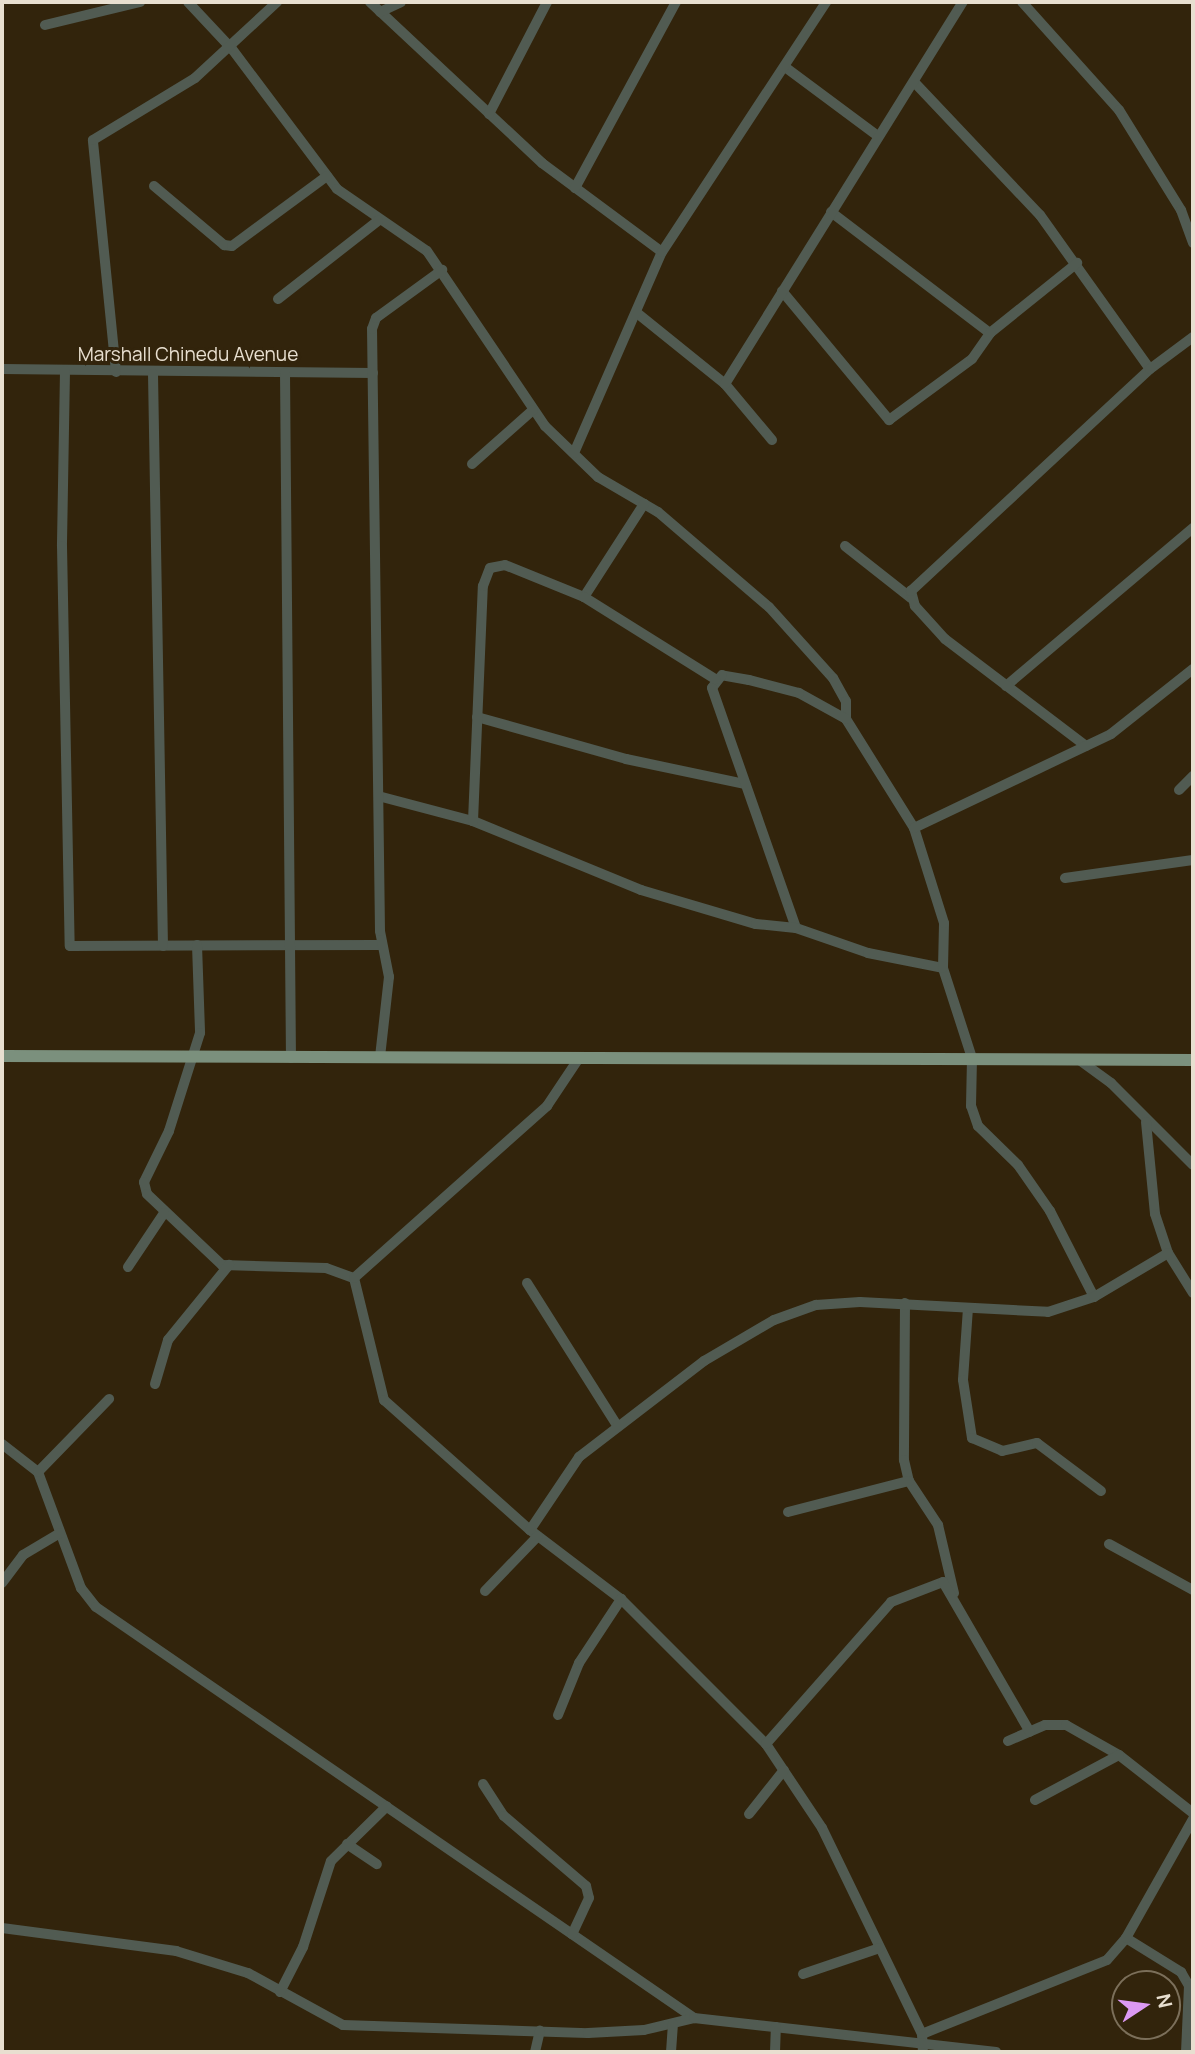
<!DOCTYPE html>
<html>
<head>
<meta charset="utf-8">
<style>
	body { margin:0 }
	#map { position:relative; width:1195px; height:2054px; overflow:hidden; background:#32240c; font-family:Manrope,sans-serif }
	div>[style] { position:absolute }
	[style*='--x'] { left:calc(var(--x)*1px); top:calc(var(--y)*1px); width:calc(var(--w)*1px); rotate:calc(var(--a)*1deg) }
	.minor>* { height:10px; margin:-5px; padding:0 5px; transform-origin:5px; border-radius:5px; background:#515b52 }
	.major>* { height:12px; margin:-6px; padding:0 6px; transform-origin:6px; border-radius:6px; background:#7b907d }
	span { translate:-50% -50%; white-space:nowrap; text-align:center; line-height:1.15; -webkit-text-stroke:6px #32240c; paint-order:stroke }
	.street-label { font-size:19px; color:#e8dfd0 }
	.frame { position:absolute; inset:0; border:4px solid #e8dfd0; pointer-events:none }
	.north { position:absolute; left:1111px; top:1970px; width:70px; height:70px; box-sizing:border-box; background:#32240c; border:2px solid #7b6f5a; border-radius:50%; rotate:77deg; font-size:19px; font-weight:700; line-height:28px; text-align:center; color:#e8dfd0 }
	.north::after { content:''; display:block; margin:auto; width:24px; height:32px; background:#dc99f4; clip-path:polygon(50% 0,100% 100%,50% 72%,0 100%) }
</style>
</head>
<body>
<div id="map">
	<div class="minor">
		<i style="--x:188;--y:2;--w:64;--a:46.9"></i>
		<i style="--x:232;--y:49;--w:175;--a:53.1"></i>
		<i style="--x:337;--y:189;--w:109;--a:34.6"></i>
		<i style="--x:427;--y:251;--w:211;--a:56"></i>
		<i style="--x:545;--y:426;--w:74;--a:43.9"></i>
		<i style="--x:598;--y:477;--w:69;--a:30.3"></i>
		<i style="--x:658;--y:512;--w:146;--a:40.6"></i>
		<i style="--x:769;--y:607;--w:96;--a:48"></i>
		<i style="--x:833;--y:678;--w:26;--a:61"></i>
		<i style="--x:846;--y:701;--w:18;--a:90"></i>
		<i style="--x:846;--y:719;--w:128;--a:58"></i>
		<i style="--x:370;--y:2;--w:236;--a:43.1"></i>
		<i style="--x:542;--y:163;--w:149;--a:36.6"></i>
		<i style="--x:1022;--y:2;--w:145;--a:48.1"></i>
		<i style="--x:1119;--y:110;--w:118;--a:58.2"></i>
		<i style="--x:1181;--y:210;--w:35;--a:70"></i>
		<i style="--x:380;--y:12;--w:23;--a:-25"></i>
		<i style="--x:45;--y:25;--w:98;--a:-13.6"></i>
		<i style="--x:785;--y:67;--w:116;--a:36.6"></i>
		<i style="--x:916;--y:84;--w:180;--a:46.6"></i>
		<i style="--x:1040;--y:215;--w:189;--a:54.5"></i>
		<i style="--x:489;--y:114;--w:126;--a:-62.6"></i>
		<i style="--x:154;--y:186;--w:92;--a:40.1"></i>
		<i style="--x:224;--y:245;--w:8;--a:7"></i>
		<i style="--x:232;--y:246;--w:118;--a:-36.4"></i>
		<i style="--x:575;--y:188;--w:212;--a:-61.5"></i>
		<i style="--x:831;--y:212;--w:200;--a:37.3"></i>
		<i style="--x:990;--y:333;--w:112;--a:-38.8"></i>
		<i style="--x:782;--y:291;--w:168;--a:50.3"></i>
		<i style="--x:889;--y:420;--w:103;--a:-36.3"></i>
		<i style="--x:972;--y:359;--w:32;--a:-55"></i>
		<i style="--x:278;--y:299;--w:127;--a:-38"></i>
		<i style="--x:637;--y:313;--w:113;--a:38.9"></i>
		<i style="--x:2;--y:369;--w:371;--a:0.6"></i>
		<i style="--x:65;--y:371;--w:175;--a:91"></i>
		<i style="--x:62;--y:546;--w:400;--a:88.9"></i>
		<i style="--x:70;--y:946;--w:312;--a:-0.2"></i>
		<i style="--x:116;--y:372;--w:233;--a:-95.7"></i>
		<i style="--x:93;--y:140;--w:119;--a:-31.3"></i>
		<i style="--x:195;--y:78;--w:112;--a:-42.8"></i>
		<i style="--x:285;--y:373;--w:685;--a:89.5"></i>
		<i style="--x:153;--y:374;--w:572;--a:89"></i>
		<i style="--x:772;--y:440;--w:73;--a:-130"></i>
		<i style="--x:725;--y:384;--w:450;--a:-58.1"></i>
		<i style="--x:574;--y:453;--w:219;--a:-66.4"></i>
		<i style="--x:662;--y:252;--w:299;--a:-56.7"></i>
		<i style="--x:472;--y:464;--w:81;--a:-41.5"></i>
		<i style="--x:845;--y:546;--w:84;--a:38.2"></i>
		<i style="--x:584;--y:597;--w:111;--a:-57.2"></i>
		<i style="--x:1006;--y:686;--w:245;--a:-40.2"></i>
		<i style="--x:477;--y:717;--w:155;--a:15.7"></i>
		<i style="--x:626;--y:759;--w:122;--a:11.9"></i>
		<i style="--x:846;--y:719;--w:54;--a:-151"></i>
		<i style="--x:799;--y:693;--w:52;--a:-165.4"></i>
		<i style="--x:749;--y:680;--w:27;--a:-170"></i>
		<i style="--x:722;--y:675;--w:16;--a:128"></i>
		<i style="--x:712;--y:688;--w:254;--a:70.7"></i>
		<i style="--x:796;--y:928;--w:76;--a:19.1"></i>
		<i style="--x:868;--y:953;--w:76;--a:11.3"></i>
		<i style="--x:1086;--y:746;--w:177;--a:-142.8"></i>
		<i style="--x:945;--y:639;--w:45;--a:-132.3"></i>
		<i style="--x:915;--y:606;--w:16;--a:-105"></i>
		<i style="--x:911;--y:591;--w:326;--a:-42.9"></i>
		<i style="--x:1150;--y:369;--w:54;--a:-36.7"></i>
		<i style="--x:1179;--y:790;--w:20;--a:-45"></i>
		<i style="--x:382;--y:797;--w:94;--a:14.8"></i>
		<i style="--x:473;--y:821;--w:182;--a:22.3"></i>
		<i style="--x:641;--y:890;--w:120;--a:16.5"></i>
		<i style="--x:756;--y:924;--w:40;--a:5.7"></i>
		<i style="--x:473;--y:821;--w:235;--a:-87.6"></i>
		<i style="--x:483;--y:586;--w:19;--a:-69"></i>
		<i style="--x:490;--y:568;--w:15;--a:-11"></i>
		<i style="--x:505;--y:565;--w:85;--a:22.1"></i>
		<i style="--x:584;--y:597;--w:155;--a:32"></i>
		<i style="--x:1065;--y:878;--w:129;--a:-8"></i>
		<i style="--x:197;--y:945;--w:88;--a:88"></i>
		<i style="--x:200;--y:1033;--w:103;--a:107.6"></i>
		<i style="--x:169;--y:1131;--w:57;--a:116.1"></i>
		<i style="--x:144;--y:1182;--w:12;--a:76"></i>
		<i style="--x:147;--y:1194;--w:103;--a:43.4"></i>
		<i style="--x:222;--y:1265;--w:104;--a:1.7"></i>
		<i style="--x:326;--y:1268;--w:30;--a:20"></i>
		<i style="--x:354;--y:1278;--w:126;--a:76.2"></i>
		<i style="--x:384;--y:1400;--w:195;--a:41.7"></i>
		<i style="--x:530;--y:1530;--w:114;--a:37.2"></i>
		<i style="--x:621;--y:1599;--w:205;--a:45"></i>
		<i style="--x:766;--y:1744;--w:101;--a:56.3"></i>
		<i style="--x:822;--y:1828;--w:229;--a:64.1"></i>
		<i style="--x:922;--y:2034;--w:18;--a:87"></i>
		<i style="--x:380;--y:1057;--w:81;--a:-83.6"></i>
		<i style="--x:389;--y:977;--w:47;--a:-101.1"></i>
		<i style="--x:380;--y:931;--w:602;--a:-90.76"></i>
		<i style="--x:372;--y:329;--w:12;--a:-70"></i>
		<i style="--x:376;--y:318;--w:82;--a:-36"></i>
		<i style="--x:1078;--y:1059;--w:41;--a:36"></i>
		<i style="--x:1111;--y:1083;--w:116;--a:45"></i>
		<i style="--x:1146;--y:1122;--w:92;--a:84.4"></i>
		<i style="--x:1155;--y:1214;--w:41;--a:71.6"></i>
		<i style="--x:1168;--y:1253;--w:47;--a:58"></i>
		<i style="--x:128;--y:1267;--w:65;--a:-56.3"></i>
		<i style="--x:354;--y:1278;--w:259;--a:-41.7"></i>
		<i style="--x:547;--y:1106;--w:58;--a:-56.3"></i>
		<i style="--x:527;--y:1283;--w:170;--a:57.7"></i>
		<i style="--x:1094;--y:1297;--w:97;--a:-117.1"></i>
		<i style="--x:1050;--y:1211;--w:56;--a:-124.8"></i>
		<i style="--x:1018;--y:1165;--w:56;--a:-135.7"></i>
		<i style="--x:978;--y:1126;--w:21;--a:-109"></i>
		<i style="--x:971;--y:1106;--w:48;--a:-88.8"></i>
		<i style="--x:972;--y:1058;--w:95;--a:-107.9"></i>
		<i style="--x:943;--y:968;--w:45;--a:-88.7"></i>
		<i style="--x:944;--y:923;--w:100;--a:-107.5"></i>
		<i style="--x:914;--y:828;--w:218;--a:-25.5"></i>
		<i style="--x:1111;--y:734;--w:105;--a:-38.4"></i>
		<i style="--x:905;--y:1303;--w:157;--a:90.4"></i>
		<i style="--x:904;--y:1460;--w:22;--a:77"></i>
		<i style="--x:909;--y:1481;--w:53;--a:56.6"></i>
		<i style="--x:938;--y:1525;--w:70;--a:76.8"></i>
		<i style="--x:968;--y:1308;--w:72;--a:94"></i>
		<i style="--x:963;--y:1380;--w:59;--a:81.2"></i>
		<i style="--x:972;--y:1438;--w:33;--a:23"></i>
		<i style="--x:1002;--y:1451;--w:36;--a:-13"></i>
		<i style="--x:1037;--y:1443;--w:80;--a:36.9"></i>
		<i style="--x:155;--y:1384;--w:46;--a:-73.5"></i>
		<i style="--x:168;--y:1340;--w:97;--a:-50.9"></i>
		<i style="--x:2;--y:1444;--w:46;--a:37.9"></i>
		<i style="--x:38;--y:1472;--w:124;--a:69.7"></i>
		<i style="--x:81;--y:1588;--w:24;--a:52"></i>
		<i style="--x:96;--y:1607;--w:726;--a:34.5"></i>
		<i style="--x:38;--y:1472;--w:102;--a:-45.8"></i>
		<i style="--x:788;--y:1512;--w:125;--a:-14.4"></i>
		<i style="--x:530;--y:1530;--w:88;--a:-56.1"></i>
		<i style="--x:579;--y:1457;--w:158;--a:-37.5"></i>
		<i style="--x:704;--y:1361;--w:81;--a:-30.4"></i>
		<i style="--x:774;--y:1320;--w:45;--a:-19.7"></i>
		<i style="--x:816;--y:1305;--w:44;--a:-3.9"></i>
		<i style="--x:860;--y:1302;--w:188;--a:3"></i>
		<i style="--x:1048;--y:1312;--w:48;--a:-18.1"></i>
		<i style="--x:1094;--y:1297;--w:86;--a:-30.7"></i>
		<i style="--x:1109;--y:1544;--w:96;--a:28.7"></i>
		<i style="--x:2;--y:1583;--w:35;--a:-53"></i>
		<i style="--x:23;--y:1555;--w:43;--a:-30.7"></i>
		<i style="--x:485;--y:1591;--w:76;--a:-46.1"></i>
		<i style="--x:558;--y:1715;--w:56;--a:-68"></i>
		<i style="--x:579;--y:1663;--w:77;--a:-56.7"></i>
		<i style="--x:1008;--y:1741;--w:40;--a:-23.4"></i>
		<i style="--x:1045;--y:1725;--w:21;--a:0"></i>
		<i style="--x:1066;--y:1725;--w:61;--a:29.5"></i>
		<i style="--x:1119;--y:1755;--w:94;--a:38.1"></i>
		<i style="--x:766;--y:1744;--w:189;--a:-48.6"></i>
		<i style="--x:891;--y:1602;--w:56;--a:-21"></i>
		<i style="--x:943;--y:1582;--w:173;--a:59.9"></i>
		<i style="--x:483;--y:1784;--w:38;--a:57"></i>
		<i style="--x:504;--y:1816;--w:108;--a:40.5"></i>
		<i style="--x:586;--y:1886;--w:12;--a:76"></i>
		<i style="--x:589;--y:1898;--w:40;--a:115"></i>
		<i style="--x:1035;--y:1800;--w:95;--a:-28.2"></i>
		<i style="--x:749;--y:1814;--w:56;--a:-51.5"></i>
		<i style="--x:347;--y:1844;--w:36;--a:34"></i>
		<i style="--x:2;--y:1928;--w:176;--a:7.5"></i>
		<i style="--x:176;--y:1951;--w:75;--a:17"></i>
		<i style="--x:248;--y:1973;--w:108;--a:28.7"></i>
		<i style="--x:343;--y:2025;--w:245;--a:1.9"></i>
		<i style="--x:588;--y:2033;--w:56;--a:-3.1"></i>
		<i style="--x:644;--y:2030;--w:51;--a:-13.5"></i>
		<i style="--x:694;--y:2018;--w:304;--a:6.4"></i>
		<i style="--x:1126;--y:1938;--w:65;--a:31.7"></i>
		<i style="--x:1181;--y:1972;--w:16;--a:60"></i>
		<i style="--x:1189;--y:1986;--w:66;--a:92.6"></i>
		<i style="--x:803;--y:1974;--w:81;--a:-18.7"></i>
		<i style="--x:280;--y:1992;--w:51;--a:-62.9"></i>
		<i style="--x:303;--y:1947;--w:90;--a:-72"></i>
		<i style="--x:331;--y:1861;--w:78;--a:-44.5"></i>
		<i style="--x:922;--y:2034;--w:199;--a:-21.8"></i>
		<i style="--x:1107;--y:1960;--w:29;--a:-49"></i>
		<i style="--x:1126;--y:1938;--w:137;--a:-60.6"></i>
		<i style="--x:535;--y:2052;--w:22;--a:-77"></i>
		<i style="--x:671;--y:2052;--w:28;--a:-86"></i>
		<i style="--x:775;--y:2052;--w:25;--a:-88"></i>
	</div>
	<div class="major">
		<i style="--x:2;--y:1056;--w:1191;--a:0.19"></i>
	</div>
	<div class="street-label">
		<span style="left:188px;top:355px">Marshall Chinedu Avenue</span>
	</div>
	<div class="frame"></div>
	<div class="north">N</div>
</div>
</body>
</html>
